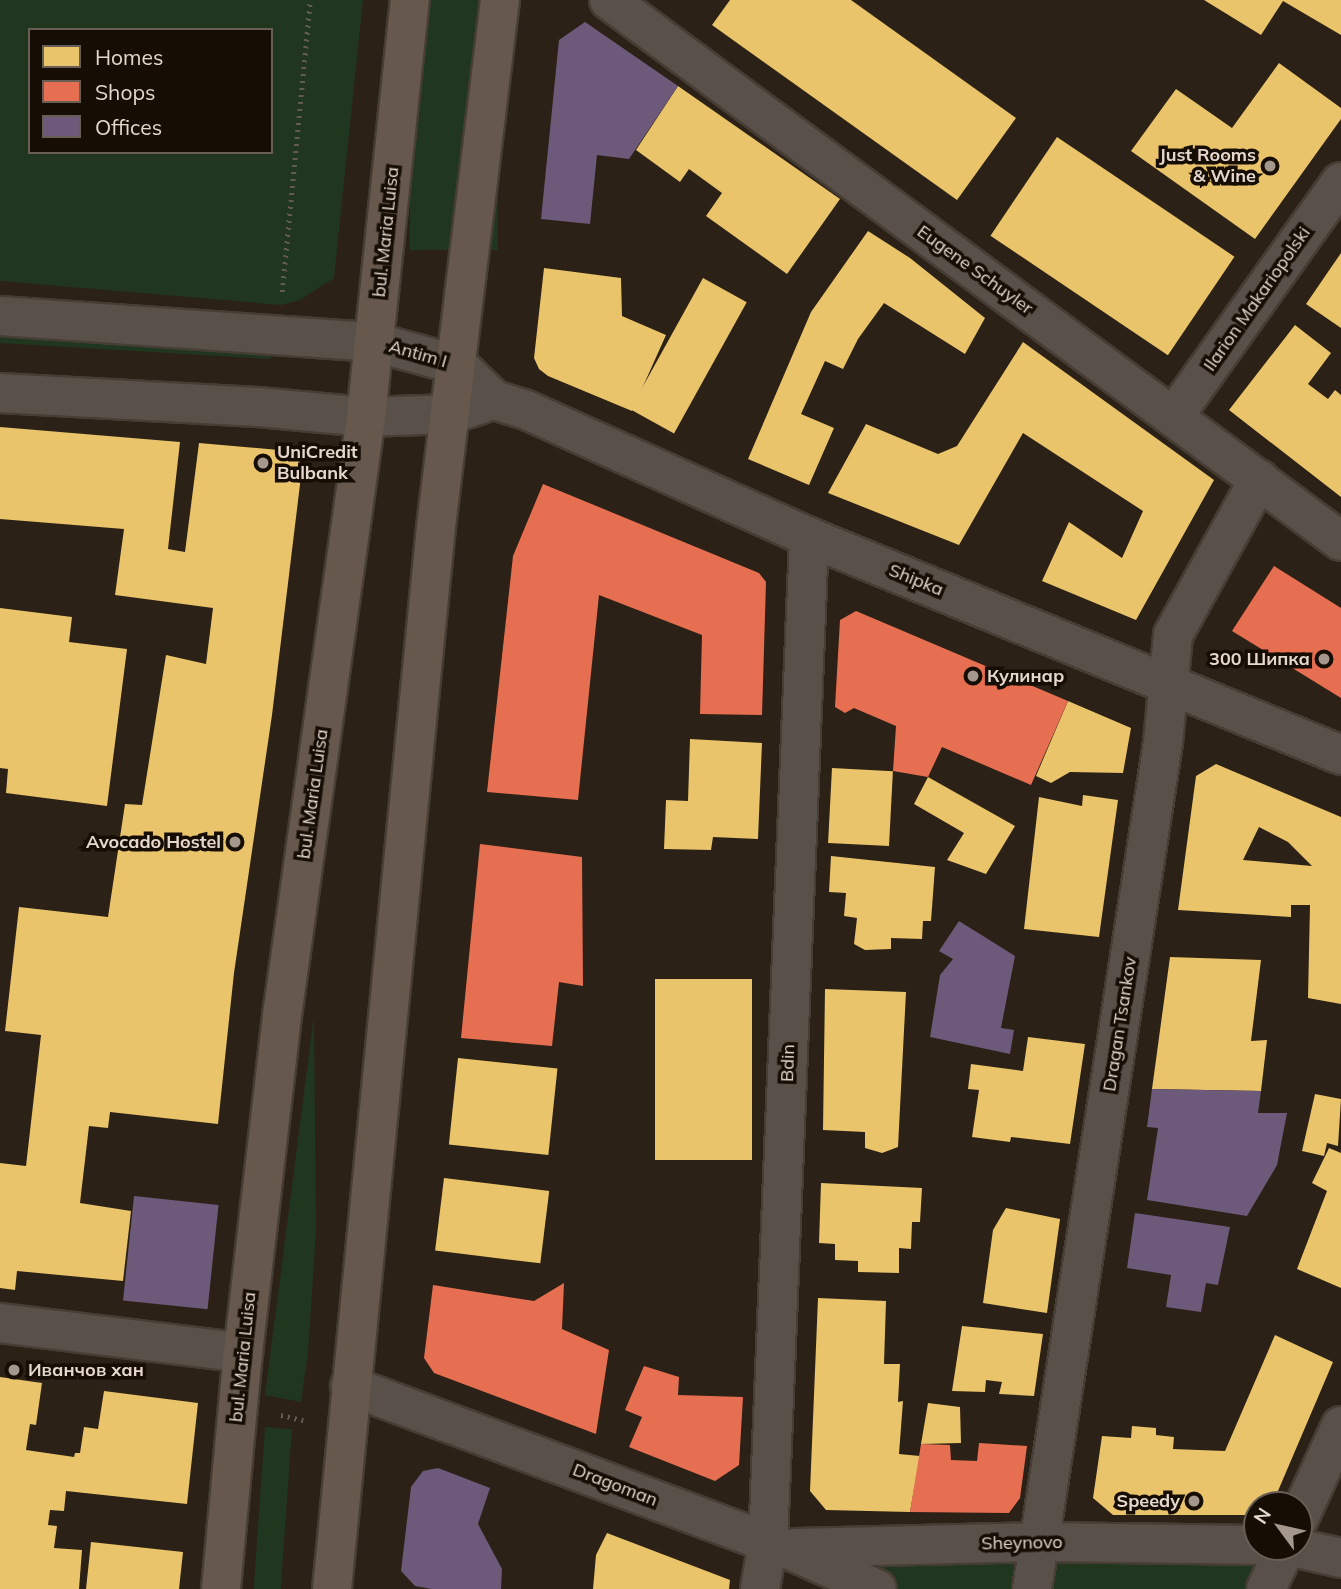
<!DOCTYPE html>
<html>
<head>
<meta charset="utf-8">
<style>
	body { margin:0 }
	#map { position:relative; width:1341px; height:1589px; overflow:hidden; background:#2c2116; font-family:Mulish,sans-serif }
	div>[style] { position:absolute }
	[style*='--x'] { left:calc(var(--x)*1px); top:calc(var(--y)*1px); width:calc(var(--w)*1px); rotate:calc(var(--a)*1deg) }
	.green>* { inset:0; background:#20361e; transform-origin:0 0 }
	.homes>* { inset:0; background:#e9c46a; transform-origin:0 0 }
	.shops>* { inset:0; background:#e76f51 }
	.offices>* { inset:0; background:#6d597a; transform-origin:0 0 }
	.path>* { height:4.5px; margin-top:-2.25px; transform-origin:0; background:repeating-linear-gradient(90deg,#625b53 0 2px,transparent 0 7px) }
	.roads { filter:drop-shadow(2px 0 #463d35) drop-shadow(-2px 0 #463d35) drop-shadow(0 2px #463d35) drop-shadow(0 -2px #463d35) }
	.minor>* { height:38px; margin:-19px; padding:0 19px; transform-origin:19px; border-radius:19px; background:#595149 }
	.major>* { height:38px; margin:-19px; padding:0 19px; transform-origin:19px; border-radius:19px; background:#66584c }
	.dots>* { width:19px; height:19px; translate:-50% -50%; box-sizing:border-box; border:4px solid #160d05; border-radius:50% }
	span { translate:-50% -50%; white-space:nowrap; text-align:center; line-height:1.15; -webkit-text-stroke:7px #160d05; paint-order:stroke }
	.poi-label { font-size:18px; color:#e5d7cc; font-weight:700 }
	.right { translate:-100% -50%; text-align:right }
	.left { translate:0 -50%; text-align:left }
	.street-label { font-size:18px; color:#e5d7cc }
	.legend { position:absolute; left:28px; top:28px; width:245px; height:126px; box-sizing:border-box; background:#160d05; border:2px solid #695e55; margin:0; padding:9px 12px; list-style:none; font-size:21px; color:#e5d7cc }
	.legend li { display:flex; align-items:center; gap:14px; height:35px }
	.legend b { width:35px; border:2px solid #695e55 }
	.north { position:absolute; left:1243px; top:1491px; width:70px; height:70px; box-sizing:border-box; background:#160d05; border:2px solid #695e55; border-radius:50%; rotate:303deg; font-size:19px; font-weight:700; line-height:28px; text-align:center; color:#e5d7cc }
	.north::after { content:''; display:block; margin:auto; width:24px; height:32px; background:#a4978c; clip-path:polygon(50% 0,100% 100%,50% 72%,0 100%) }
</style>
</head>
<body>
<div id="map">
	<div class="green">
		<i style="clip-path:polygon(evenodd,0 0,363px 0,334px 278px,300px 300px,281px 305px,0 281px,0 0,30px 30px,271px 30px,271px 152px,30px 152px,30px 30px)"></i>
		<i style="left:410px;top:0;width:88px;height:250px"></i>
		<i style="clip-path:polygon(0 333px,276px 350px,275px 355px,269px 359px,0 343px)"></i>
		<i style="clip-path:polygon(314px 1015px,316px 1230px,308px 1353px,301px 1402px,265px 1395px)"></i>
		<i style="left:265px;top:1427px;width:27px;height:163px;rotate:4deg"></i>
		<i style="clip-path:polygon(1257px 1545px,1266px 1589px,877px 1589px,787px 1549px)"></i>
	</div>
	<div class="homes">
		<i style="clip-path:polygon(730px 0,851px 0,1016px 118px,957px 200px,712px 25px)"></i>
		<i style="clip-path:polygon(1204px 0,1341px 0,1341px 35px,1283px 1px,1261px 35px)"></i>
		<i style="clip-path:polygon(1279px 63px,1341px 108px,1341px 119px,1255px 239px,1131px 151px,1176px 89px,1232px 128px)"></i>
		<i style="clip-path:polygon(678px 86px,840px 199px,787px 274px,706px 216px,722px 193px,689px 169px,680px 182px,636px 150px)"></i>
		<i style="left:1057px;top:137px;width:214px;height:119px;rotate:34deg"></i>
		<i style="clip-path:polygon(868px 231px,910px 258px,985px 318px,965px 354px,884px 303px,858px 339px,843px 369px,825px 361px,801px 414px,834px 428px,809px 485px,748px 459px,811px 312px)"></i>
		<i style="clip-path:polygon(1341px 253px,1341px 328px,1306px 304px)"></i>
		<i style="clip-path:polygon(544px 268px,621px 278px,622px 316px,666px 335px,632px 411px,548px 376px,539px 369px,534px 358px)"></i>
		<i style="left:703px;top:278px;width:50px;height:150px;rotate:29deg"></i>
		<i style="clip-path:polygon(1295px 325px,1331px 353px,1308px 384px,1328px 399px,1335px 390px,1341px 395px,1341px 497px,1229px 410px)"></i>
		<i style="clip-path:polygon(1023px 342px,1214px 480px,1136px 620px,1042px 581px,1069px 522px,1122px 558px,1143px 511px,1023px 433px,959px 545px,828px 493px,866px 424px,938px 454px,957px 446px)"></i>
		<i style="clip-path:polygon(0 427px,180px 442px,168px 549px,185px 552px,199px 443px,290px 451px,298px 458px,302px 468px,272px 715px,234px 973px,218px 1124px,110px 1112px,108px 1128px,89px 1126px,80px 1203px,131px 1211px,123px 1281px,17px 1271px,15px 1290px,0 1288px,0 1163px,26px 1166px,41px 1035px,5px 1031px,19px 907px,108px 917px,125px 804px,142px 805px,166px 655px,206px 664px,213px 608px,115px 595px,124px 529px,0 519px)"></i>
		<i style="clip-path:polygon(0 608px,72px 617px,69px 642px,127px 649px,107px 806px,6px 793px,8px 769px,0 768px)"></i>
		<i style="clip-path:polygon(1068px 701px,1131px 728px,1123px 773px,1070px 772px,1051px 783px,1036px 776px)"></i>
		<i style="clip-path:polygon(690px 739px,762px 743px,758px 839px,713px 837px,711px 850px,664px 849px,666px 800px,688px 801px)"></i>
		<i style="clip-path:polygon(evenodd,1216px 764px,1341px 817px,1341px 1004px,1308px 998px,1310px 905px,1291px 905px,1291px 917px,1178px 910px,1196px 776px,1216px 764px,1259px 827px,1288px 842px,1312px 866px,1243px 860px,1259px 827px)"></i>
		<i style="left:832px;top:768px;width:61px;height:75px;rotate:3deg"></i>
		<i style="clip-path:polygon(928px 777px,1015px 826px,986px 874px,947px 860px,964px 833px,914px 804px)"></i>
		<i style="clip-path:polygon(1083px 795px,1118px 800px,1099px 937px,1024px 929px,1039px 797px,1082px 806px)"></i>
		<i style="clip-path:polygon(831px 856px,935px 867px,931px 921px,923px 921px,922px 939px,891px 938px,891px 949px,865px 950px,854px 944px,857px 918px,844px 916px,846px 893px,829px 892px)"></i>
		<i style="clip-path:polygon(1170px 957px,1261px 960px,1251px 1041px,1267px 1040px,1261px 1091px,1152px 1089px)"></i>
		<i style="left:655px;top:979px;width:97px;height:181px"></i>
		<i style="clip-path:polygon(825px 989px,906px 992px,898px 1147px,882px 1153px,865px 1148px,865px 1132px,823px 1130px)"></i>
		<i style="clip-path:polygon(1028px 1037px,1085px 1044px,1070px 1144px,1011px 1137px,1010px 1142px,972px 1137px,979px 1090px,968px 1089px,971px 1064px,1023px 1071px)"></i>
		<i style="left:458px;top:1058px;width:100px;height:87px;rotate:6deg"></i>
		<i style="clip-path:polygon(1315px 1094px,1341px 1099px,1338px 1146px,1327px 1143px,1324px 1156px,1302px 1151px)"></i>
		<i style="clip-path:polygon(1329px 1148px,1341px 1153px,1341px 1288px,1297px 1269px,1327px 1191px,1312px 1183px)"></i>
		<i style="left:444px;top:1178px;width:106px;height:73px;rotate:7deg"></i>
		<i style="clip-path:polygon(821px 1183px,922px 1188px,920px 1222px,912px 1222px,911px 1249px,899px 1248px,899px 1273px,858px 1272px,858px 1261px,835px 1260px,835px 1244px,819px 1243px)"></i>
		<i style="clip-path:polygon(1006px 1208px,1060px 1219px,1047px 1313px,983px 1303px,993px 1230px)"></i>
		<i style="clip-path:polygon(818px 1298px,886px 1301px,884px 1364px,900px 1364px,898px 1402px,903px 1401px,899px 1454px,920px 1456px,910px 1512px,826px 1510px,810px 1491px)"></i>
		<i style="clip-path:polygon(962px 1326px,1043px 1334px,1034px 1396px,999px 1394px,1002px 1382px,986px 1380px,985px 1392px,952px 1391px)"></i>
		<i style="clip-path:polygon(1275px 1335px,1333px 1362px,1272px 1505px,1257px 1505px,1257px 1515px,1113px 1515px,1093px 1498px,1102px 1436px,1131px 1438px,1132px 1426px,1156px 1428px,1156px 1435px,1174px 1437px,1173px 1449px,1225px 1451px)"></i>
		<i style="clip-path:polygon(0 1377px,42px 1383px,36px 1425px,30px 1424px,26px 1450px,74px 1457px,75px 1453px,80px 1453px,84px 1427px,98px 1429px,104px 1391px,198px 1403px,187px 1504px,66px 1491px,64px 1511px,50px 1510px,48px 1525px,57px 1526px,54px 1548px,82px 1550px,79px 1589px,0 1589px)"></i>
		<i style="clip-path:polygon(928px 1403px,960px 1407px,961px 1443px,921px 1444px)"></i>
		<i style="clip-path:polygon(607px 1533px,730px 1580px,729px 1589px,593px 1589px,596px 1555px)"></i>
		<i style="clip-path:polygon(91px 1542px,183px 1552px,179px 1589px,86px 1589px)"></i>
	</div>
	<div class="shops">
		<i style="clip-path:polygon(543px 484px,759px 573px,766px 582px,762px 715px,700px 714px,702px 635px,599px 595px,578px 800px,487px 792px,513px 556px)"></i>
		<i style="clip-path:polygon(1274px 566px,1341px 608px,1341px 698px,1232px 631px)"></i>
		<i style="clip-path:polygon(856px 611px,1068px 701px,1031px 785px,942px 747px,928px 777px,893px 771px,896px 726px,854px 708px,845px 713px,835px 707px,840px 620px)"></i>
		<i style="clip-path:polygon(480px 844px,582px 857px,583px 986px,559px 982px,552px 1046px,461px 1038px)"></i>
		<i style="clip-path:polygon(564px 1283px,562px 1329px,609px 1350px,596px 1434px,434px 1373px,424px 1358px,433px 1285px,534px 1301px)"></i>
		<i style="clip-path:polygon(644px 1366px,679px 1377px,678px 1395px,743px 1397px,739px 1465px,715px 1481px,629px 1447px,642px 1417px,625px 1410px)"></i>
		<i style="clip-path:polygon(979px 1443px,1027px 1446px,1020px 1498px,1009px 1513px,910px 1512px,921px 1444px,950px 1445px,951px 1460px,977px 1461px)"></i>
	</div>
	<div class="offices">
		<i style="clip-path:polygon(585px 22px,678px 86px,629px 159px,597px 155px,590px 224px,541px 219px,559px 40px)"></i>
		<i style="clip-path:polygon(959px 921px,1015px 956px,1001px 1028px,1014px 1030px,1010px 1054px,930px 1037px,940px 975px,953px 959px,939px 951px)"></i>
		<i style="clip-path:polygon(1152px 1089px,1261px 1091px,1258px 1113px,1287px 1113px,1277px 1165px,1247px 1216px,1147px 1200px,1158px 1128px,1147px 1127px)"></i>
		<i style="left:134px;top:1196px;width:85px;height:105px;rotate:6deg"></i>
		<i style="clip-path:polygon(1135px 1213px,1230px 1227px,1218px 1285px,1206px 1283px,1201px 1312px,1166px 1307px,1171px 1275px,1127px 1268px)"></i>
		<i style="clip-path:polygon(438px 1468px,490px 1488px,478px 1524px,502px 1569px,501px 1589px,432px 1589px,415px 1586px,401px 1571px,411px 1487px,423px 1471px)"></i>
	</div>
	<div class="path">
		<i style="--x:282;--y:292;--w:293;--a:-84.5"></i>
		<i style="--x:281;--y:1415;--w:23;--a:13"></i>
	</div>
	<div class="roads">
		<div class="minor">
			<i style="--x:609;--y:0;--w:910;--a:36.47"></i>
			<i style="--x:0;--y:316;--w:375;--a:4"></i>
			<i style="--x:374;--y:342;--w:87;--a:15.3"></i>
			<i style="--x:458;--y:365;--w:50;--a:44.2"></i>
			<i style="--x:494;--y:400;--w:31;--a:17"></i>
			<i style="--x:524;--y:409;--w:312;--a:24.2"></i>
			<i style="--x:809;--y:537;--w:575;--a:22.28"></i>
			<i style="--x:0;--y:393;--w:258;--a:3.1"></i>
			<i style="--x:258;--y:407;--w:108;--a:5.3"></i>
			<i style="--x:366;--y:417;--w:85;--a:-2"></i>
			<i style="--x:451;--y:414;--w:33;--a:-18"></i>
			<i style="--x:1174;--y:416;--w:287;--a:-54.5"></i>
			<i style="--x:0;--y:1323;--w:245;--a:7"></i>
			<i style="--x:350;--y:1386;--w:466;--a:20.5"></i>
			<i style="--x:787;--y:1549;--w:98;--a:24"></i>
			<i style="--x:1299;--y:1518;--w:101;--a:-65.5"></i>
			<i style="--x:1293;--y:1547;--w:49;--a:12.9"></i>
			<i style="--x:796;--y:1548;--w:245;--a:-1.4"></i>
			<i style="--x:1041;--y:1542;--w:216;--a:0.8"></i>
			<i style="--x:760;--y:1589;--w:48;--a:-80.3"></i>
			<i style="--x:768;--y:1542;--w:1006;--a:-87.66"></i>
			<i style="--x:1032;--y:1589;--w:856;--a:-81.2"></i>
			<i style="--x:1163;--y:743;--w:108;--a:-84.7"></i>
			<i style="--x:1173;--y:635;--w:178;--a:-61.1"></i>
			<i style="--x:1266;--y:1589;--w:47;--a:-64.5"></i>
		</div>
		<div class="major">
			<i style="--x:221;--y:1589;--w:237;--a:-84.7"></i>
			<i style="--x:243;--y:1353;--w:346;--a:-83.4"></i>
			<i style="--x:283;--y:1009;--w:598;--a:-82.02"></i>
			<i style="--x:366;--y:417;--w:419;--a:-84"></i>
			<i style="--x:332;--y:1589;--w:1067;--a:-84.41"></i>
			<i style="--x:436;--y:527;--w:531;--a:-83.08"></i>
		</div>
	</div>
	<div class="dots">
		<i style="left:1270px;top:166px;background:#a4978c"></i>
		<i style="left:263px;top:463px;background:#a4978c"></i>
		<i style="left:1324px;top:659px;background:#a4978c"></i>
		<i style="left:973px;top:676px;background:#a4978c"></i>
		<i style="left:235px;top:842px;background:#a4978c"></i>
		<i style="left:14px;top:1370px;background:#a4978c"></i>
		<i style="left:1194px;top:1501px;background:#a4978c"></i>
	</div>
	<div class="poi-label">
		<span class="right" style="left:1256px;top:166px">Just Rooms<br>&amp; Wine</span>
		<span class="left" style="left:277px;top:463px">UniCredit<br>Bulbank</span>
		<span class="right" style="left:1310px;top:659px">300 Шипка</span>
		<span class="left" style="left:987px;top:676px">Кулинар</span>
		<span class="right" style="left:221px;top:842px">Avocado Hostel</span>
		<span class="left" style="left:28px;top:1370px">Иванчов хан</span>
		<span class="right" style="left:1180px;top:1501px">Speedy</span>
	</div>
	<div class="street-label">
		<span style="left:386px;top:232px;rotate:-84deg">bul. Maria Luisa</span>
		<span style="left:975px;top:270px;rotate:36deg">Eugene Schuyler</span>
		<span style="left:1257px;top:299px;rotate:-55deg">Ilarion Makariopolski</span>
		<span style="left:418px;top:354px;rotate:16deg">Antim I</span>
		<span style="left:916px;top:580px;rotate:22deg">Shipka</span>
		<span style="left:313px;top:794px;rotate:-82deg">bul. Maria Luisa</span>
		<span style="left:1120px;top:1024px;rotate:-81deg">Dragan Tsankov</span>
		<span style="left:788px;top:1063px;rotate:-88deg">Bdin</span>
		<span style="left:243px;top:1357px;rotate:-84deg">bul. Maria Luisa</span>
		<span style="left:615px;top:1485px;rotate:21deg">Dragoman</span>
		<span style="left:1022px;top:1543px;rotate:-1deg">Sheynovo</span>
	</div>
	<ul class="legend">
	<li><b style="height:19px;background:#e9c46a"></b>Homes</li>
	<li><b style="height:19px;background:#e76f51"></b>Shops</li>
	<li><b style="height:19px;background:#6d597a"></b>Offices</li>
	</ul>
	<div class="north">N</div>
</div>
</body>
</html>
